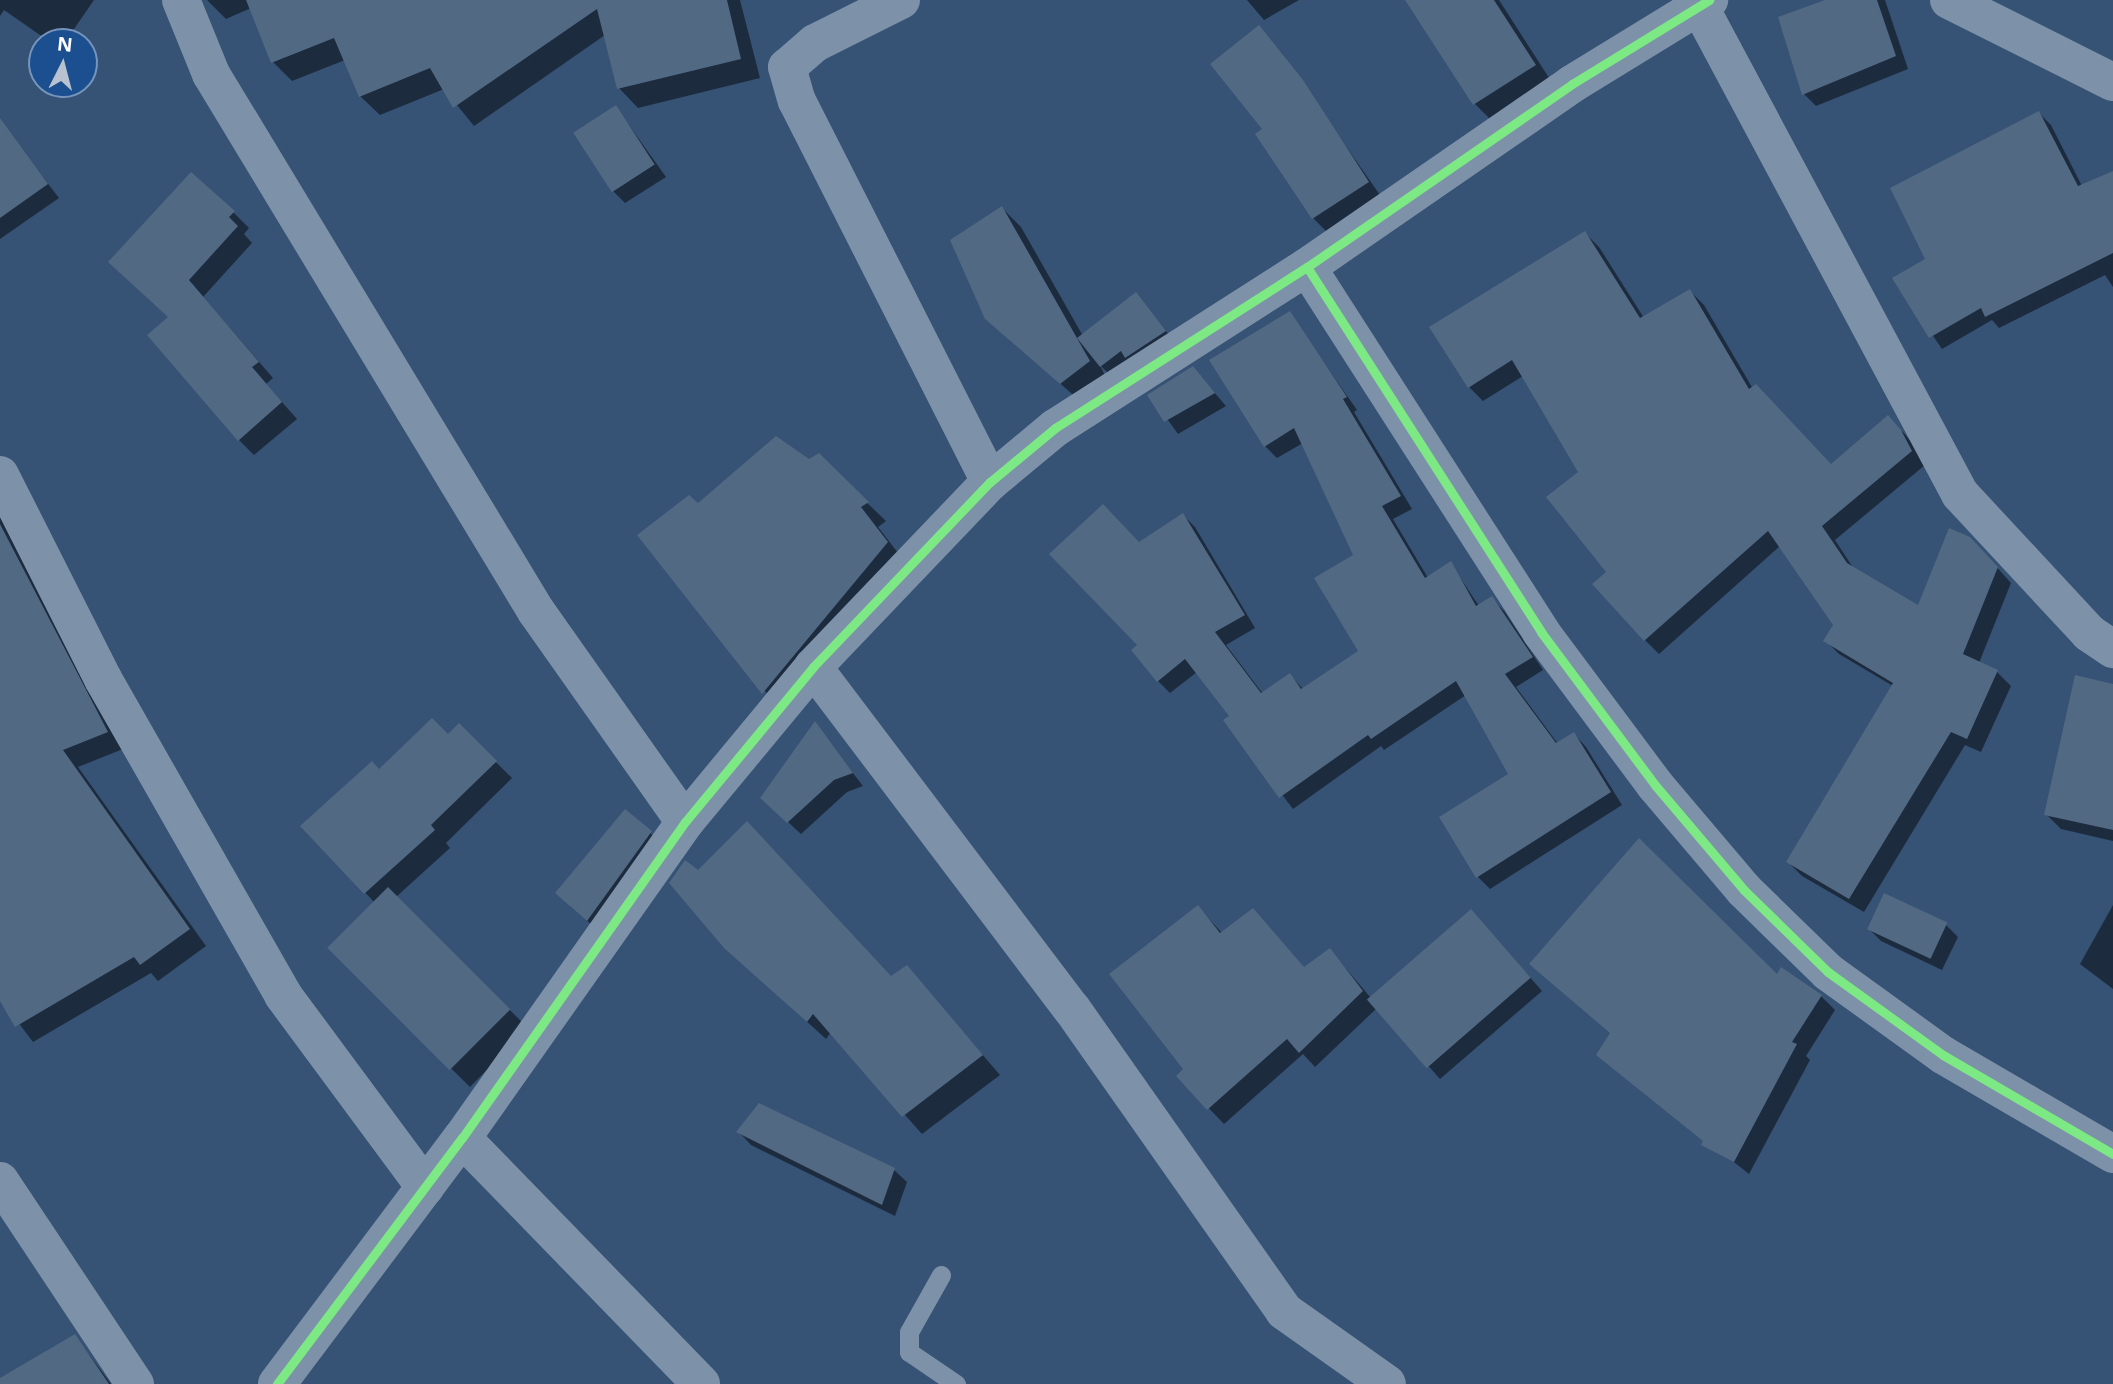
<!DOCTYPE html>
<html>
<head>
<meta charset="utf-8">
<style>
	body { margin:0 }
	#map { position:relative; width:2113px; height:1384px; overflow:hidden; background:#365274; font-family:"Open Sans",sans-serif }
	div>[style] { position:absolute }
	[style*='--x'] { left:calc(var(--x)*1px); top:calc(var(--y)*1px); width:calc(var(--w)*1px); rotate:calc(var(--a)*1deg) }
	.shadow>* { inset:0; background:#0007 }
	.building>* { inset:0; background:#526984; transform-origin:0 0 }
	.service>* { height:19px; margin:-9.5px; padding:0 9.5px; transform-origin:9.5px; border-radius:9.5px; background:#7d92a8 }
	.minor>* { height:38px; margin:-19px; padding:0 19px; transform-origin:19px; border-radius:19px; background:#7d92a8 }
	.cycleway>* { height:9px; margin:-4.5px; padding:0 4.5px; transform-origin:4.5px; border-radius:4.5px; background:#7ce984 }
	span { translate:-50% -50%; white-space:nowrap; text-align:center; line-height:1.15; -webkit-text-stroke:5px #1b4f8f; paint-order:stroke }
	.north { position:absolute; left:28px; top:28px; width:70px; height:70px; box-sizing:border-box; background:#1b4f8f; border:2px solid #7695bc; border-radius:50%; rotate:6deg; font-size:19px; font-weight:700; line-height:28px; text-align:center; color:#fff }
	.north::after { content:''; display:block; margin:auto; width:24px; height:32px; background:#b9c2ce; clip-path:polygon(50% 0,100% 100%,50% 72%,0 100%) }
</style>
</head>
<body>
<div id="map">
	<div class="shadow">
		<i style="clip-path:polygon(0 0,94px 0,65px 42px,50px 42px,4px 10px,0 16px)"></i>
		<i style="clip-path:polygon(207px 0,740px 0,760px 78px,638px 108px,619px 88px,605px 35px,474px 126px,444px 89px,380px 115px,360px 96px,345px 60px,292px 81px,273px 62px,251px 8px,226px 19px)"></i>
		<i style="clip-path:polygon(1247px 0,1299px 0,1264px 20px)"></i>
		<i style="clip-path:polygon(1407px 0,1499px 0,1553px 84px,1493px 122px,1475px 104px)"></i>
		<i style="clip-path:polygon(1830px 0,1885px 0,1908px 69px,1816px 106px,1804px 94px)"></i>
		<i style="clip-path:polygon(1291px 68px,1380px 195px,1326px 231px,1313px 218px)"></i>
		<i style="clip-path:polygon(616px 107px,666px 177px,625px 203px,613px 191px)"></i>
		<i style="clip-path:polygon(2039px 113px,2051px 125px,2082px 186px,2113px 177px,2113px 287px,2105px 275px,1999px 328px,1992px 320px,1942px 349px,1894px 279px,1927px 260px)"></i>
		<i style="clip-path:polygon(11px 136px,59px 198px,0 239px,0 144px)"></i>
		<i style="clip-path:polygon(1002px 208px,1021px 227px,1083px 336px,1135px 295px,1177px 344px,1114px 379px,1100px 365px,1107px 380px,1080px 401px,986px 318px)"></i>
		<i style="clip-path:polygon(233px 212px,249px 228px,244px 234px,252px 243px,203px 297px,273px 378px,266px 384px,297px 419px,254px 455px,239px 440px,170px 318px,126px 278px)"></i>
		<i style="clip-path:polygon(1585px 233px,1599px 247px,1644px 318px,1690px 291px,1704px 305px,1753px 389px,1831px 466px,1902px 431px,1915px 446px,1925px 465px,1835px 540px,1854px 569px,1919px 608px,1984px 553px,2011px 583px,1979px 663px,1997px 672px,2011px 686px,1981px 752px,1965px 745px,1864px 912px,1802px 876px,1788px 862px,1893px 686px,1839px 654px,1825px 640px,1835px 625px,1780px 546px,1659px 654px,1645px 640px,1609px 572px,1580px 472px,1523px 376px,1483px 401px,1469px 387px)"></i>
		<i style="clip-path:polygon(1290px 314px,1357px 410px,1354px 412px,1412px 509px,1393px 519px,1428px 578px,1451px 564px,1479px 606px,1492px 599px,1504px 611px,1543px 670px,1516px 687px,1558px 744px,1574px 734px,1586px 747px,1622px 805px,1490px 889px,1478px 877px,1510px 775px,1466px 695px,1384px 750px,1381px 746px,1293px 809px,1226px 721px,1231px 717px,1197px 672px,1170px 693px,1158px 681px,1139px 645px,1139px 544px,1183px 515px,1195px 527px,1255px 628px,1226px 645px,1263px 694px,1290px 675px,1304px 690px,1361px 652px,1355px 555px,1303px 443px,1277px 458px,1265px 446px)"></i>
		<i style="clip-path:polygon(1193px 368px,1226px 406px,1178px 434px,1150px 395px)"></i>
		<i style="clip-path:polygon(818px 456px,886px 521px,878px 527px,905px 562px,781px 711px,640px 535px)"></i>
		<i style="clip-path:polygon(0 504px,123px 749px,78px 767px,206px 946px,158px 981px,151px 973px,33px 1042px,0 998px)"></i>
		<i style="clip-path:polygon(2113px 685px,2113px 841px,2061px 829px,2046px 814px)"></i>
		<i style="clip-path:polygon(815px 724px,863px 786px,847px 792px,801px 834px,775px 810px)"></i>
		<i style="clip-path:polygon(459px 726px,512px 778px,446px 843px,450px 848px,396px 897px,528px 1028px,470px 1087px,329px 948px,375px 903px,303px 826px,380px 771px,448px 737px)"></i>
		<i style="clip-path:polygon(650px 833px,663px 845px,600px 932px,570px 906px)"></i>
		<i style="clip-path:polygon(698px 872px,892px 978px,907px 967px,1000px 1075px,922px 1134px,831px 1032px,826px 1039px,725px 947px)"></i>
		<i style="clip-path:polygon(2113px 905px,2113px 989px,2080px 964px)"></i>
		<i style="clip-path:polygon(1198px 907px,1222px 933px,1305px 968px,1330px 950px,1371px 998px,1483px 924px,1542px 991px,1440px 1079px,1377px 1008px,1315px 1067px,1303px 1054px,1224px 1124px,1178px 1076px,1185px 1069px)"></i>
		<i style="clip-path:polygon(1946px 925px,1958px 937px,1942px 970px,1881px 941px,1869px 929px)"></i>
		<i style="clip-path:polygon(1777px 977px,1821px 996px,1835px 1010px,1806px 1056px,1810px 1060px,1749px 1174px,1598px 1054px)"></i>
		<i style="clip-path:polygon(739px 1132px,894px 1170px,907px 1182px,895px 1216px,751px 1145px)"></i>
		<i style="clip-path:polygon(75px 1336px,111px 1384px,38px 1384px)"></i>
	</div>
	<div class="building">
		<i style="clip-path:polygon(246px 0,727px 0,741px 59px,617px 89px,597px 9px,453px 108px,430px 68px,359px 97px,334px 38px,271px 63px)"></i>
		<i style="clip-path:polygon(1405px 0,1494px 0,1536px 65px,1473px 105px)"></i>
		<i style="clip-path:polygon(1825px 0,1877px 0,1896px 56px,1802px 95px,1778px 17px)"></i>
		<i style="clip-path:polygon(1259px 25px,1303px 80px,1369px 182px,1312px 219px,1255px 134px,1262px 129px,1210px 64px)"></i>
		<i style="left:616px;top:105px;width:71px;height:51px;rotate:57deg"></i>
		<i style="clip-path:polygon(2039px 111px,2078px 186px,2113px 171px,2113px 253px,1985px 317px,1981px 308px,1929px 338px,1892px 278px,1925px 259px,1890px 188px)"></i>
		<i style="clip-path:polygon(0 118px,48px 184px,0 218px)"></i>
		<i style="clip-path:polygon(191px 172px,235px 211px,229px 217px,238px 226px,189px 280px,259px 362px,252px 367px,282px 402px,238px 441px,147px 335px,168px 317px,108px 262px)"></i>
		<i style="clip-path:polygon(1002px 206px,1090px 361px,1060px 384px,985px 319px,950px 240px)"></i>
		<i style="clip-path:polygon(1585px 231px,1640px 318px,1690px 289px,1749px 389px,1756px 384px,1831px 464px,1888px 415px,1901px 430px,1912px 451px,1822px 526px,1847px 563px,1918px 605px,1949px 528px,1970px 537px,1998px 567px,1963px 654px,1998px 670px,1967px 739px,1951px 732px,1849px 899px,1786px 862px,1893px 683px,1823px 641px,1833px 625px,1768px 531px,1644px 641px,1592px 584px,1606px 572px,1546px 497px,1578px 472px,1512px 360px,1468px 388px,1429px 327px)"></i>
		<i style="clip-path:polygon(1136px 292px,1166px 331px,1125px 358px,1121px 351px,1100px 367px,1077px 338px)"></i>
		<i style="clip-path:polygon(1290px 311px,1347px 397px,1343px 399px,1401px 496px,1382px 506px,1425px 578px,1451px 561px,1476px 606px,1492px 596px,1533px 657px,1505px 674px,1556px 743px,1574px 732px,1611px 792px,1476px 878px,1439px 817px,1508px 774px,1456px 681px,1371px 739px,1368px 735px,1279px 798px,1223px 720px,1229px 716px,1185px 659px,1157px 682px,1131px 650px,1137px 645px,1049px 554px,1103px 504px,1139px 542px,1183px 513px,1245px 615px,1215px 632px,1261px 693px,1290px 673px,1301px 689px,1358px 651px,1314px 578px,1353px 555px,1294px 428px,1264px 447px,1209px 360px)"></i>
		<i style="clip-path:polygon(1193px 366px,1215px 393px,1164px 422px,1147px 395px)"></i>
		<i style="clip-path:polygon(776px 436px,809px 459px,819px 453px,869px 502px,861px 507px,888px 542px,762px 694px,637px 535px,689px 495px,698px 503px)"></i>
		<i style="clip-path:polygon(0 524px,108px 732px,63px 750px,190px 929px,140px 965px,134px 957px,15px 1027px,0 1001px)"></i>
		<i style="clip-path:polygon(2075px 675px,2113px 684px,2113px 830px,2044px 815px)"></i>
		<i style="clip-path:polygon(432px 718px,448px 734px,459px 723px,497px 761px,431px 825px,435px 830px,364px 894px,300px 826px,372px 761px,379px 769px)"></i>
		<i style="clip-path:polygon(815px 721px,853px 773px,834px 780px,787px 823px,760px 798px)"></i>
		<i style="clip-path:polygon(625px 809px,652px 831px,587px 921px,555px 893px)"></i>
		<i style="clip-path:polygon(747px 821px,891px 976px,907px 965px,983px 1055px,902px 1117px,813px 1014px,807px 1022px,724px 948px,669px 883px,685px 860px,698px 870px)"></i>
		<i style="clip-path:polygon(1639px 838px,1777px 974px,1781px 967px,1822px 995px,1792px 1042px,1797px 1044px,1734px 1162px,1701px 1145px,1703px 1141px,1596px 1055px,1610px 1033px,1529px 964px)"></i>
		<i style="left:388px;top:887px;width:173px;height:86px;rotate:45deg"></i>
		<i style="left:1884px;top:893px;width:70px;height:40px;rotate:25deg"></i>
		<i style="clip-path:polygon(1198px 905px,1220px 933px,1253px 908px,1304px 967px,1330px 948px,1363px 991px,1299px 1053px,1287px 1039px,1207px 1110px,1176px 1076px,1183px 1069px,1109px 974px)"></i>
		<i style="left:1471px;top:909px;width:91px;height:138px;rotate:49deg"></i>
		<i style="clip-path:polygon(759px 1103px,895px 1168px,882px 1205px,736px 1132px)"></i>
		<i style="clip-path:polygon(75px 1334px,109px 1384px,0 1384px,0 1378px)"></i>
	</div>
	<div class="service">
		<i style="--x:941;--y:1275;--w:65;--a:119.3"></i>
		<i style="--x:909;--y:1332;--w:20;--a:90"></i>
		<i style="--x:909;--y:1352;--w:57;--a:34.2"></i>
	</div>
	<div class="minor">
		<i style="--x:181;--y:0;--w:80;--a:67.9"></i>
		<i style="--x:211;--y:74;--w:628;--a:58.82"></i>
		<i style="--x:536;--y:611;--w:258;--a:54.8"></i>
		<i style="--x:901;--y:0;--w:96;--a:153.4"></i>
		<i style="--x:815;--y:43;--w:37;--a:139"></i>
		<i style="--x:787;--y:67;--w:35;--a:74"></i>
		<i style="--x:797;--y:101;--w:427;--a:63.1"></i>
		<i style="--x:1696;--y:0;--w:560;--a:61.88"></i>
		<i style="--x:1960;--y:494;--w:190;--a:47.1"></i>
		<i style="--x:2089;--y:633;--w:29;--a:34"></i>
		<i style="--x:1949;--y:0;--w:183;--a:26.6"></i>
		<i style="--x:1307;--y:267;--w:434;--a:57.3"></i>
		<i style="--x:1541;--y:632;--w:191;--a:53.3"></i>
		<i style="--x:1655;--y:785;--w:138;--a:49.7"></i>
		<i style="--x:1744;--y:890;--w:117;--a:44.3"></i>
		<i style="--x:1828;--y:972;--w:142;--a:35.8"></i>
		<i style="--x:1943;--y:1055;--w:197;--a:30.2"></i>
		<i style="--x:0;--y:475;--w:229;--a:63.2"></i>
		<i style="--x:103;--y:679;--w:364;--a:60.3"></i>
		<i style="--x:283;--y:995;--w:239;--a:53.5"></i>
		<i style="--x:813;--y:667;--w:429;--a:52.9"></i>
		<i style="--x:1072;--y:1009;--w:369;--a:54.9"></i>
		<i style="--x:1284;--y:1311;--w:126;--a:35.3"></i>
		<i style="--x:462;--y:1138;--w:343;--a:45.8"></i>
		<i style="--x:0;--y:1181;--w:244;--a:56.4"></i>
		<i style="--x:277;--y:1384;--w:308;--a:-53.1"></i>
		<i style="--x:462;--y:1138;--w:387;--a:-54.8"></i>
		<i style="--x:685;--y:822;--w:201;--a:-50.4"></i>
		<i style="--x:813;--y:667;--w:256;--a:-46.3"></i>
		<i style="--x:990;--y:482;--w:85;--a:-39.7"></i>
		<i style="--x:1055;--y:428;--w:299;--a:-32.6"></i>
		<i style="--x:1307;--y:267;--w:322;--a:-34.6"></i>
		<i style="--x:1572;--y:84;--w:161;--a:-31.5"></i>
	</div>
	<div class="cycleway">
		<i style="--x:1307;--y:267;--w:434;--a:57.3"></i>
		<i style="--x:1541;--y:632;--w:191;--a:53.3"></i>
		<i style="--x:1655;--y:785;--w:138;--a:49.7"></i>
		<i style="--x:1744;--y:890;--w:117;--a:44.3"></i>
		<i style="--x:1828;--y:972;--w:142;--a:35.8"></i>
		<i style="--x:1943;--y:1055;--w:197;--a:30.2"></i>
		<i style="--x:277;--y:1384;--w:308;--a:-53.1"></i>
		<i style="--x:462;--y:1138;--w:387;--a:-54.8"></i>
		<i style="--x:685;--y:822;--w:201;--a:-50.4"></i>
		<i style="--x:813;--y:667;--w:256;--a:-46.3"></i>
		<i style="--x:990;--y:482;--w:85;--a:-39.7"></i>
		<i style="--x:1055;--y:428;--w:299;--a:-32.6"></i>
		<i style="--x:1307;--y:267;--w:322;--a:-34.6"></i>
		<i style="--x:1572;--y:84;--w:161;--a:-31.5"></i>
	</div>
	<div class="north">N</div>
</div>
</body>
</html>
